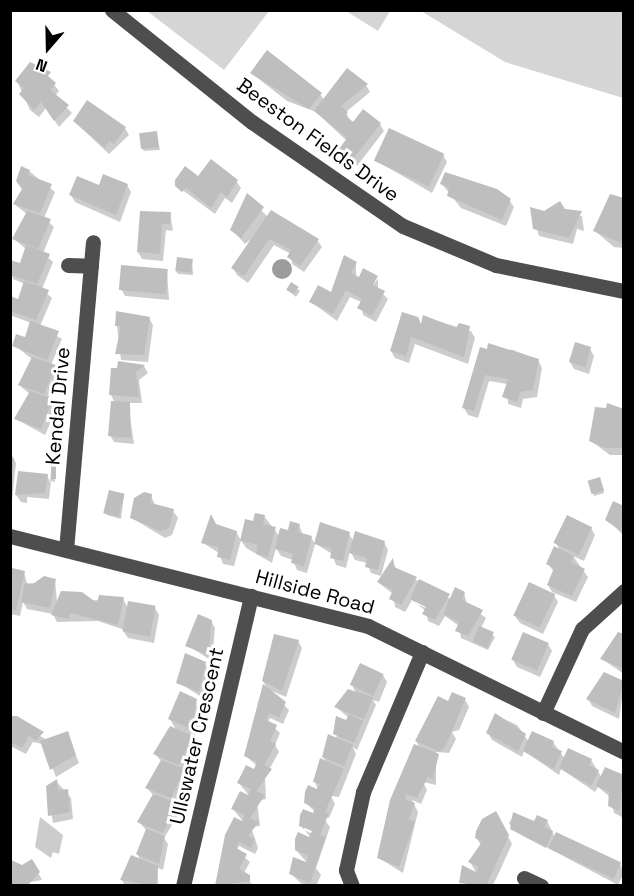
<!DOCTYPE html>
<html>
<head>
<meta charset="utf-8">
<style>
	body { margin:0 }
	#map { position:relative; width:634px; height:896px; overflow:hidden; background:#fff; font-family:"Space Grotesk",sans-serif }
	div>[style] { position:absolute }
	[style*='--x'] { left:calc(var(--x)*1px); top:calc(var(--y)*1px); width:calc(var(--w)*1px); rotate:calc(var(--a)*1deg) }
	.green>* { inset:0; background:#d5d5d5 }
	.water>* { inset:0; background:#9c9c9c }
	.round { border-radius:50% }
	.shadow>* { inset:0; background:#0003 }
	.building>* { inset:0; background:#bebebe; transform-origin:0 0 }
	.minor>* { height:15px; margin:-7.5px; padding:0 7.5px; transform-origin:7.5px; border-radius:7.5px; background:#4e4e4e }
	span { translate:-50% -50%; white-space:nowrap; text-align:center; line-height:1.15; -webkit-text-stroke:6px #fff; paint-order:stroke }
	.street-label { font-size:20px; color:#000 }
	.frame { position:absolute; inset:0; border:12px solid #000; pointer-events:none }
	.north { position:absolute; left:18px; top:18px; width:60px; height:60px; -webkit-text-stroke:4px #fff; paint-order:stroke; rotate:200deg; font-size:16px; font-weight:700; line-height:24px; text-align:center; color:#000 }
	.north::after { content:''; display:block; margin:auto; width:21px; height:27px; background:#000; clip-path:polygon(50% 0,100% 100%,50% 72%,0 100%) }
</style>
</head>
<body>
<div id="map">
	<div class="green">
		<i style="clip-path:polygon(147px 11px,269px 11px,224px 70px)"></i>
		<i style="clip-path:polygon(346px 11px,390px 11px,378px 31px)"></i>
		<i style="clip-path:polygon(421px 11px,623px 11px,623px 98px,505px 62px)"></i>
	</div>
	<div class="water">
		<i class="round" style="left:272px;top:259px;width:20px;height:20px"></i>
	</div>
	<div class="shadow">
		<i style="clip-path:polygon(41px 67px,59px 91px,55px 96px,72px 113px,59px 127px,46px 108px,39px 117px,30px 110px,17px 81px)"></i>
		<i style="clip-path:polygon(251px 73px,320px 94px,324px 100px,366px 85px,370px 92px,346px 112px,350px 121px,380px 124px,384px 131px,357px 166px,341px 149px,347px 141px,316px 112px,287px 101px)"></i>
		<i style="clip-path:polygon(74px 121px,125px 128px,129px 135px,109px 154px)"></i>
		<i style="clip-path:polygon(156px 132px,160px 150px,144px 151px,142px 148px)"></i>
		<i style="clip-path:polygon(443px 155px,447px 162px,432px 193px,375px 160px)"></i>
		<i style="clip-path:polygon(29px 171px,55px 192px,44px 218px,54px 227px,43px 253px,53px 262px,42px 289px,52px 298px,40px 326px,62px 339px,51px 365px,59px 374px,48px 399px,57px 408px,45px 435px,16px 419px,30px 394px,19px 385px,32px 359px,14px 345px,26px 339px,31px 323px,10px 315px,10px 297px,19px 301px,25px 284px,13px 279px,10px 265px,21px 265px,26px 249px,14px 239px,27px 214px,14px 204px,23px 190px,18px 181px)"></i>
		<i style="clip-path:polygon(198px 178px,236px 181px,241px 188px,232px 203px,225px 198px,215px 214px,177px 186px)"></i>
		<i style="clip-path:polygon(442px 184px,509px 200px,514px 207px,506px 226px,461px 208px)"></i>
		<i style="clip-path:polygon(127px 185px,131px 192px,120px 222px,75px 202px,71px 195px)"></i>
		<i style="clip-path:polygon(247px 196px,268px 217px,317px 240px,322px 247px,304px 272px,292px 264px,291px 254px,274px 245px,248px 283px,237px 275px,233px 268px,255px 236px,245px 244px,232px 230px)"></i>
		<i style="clip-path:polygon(624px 200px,624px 248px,614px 247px,595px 231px)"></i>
		<i style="clip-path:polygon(531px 209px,582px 216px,584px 231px,577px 229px,573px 244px,539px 236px)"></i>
		<i style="clip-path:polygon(170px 213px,173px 231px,166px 230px,163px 261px,142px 259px,138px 252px)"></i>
		<i style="clip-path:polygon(192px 260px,193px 275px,178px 274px,176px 271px)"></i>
		<i style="clip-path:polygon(356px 263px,356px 277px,377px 277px,368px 291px,378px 279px,378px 289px,388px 299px,376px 322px,363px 315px,361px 302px,350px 297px,337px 321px,311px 302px,332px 294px)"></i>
		<i style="clip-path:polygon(167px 271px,169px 300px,125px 296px,121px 289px)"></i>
		<i style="clip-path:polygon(291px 284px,300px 291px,296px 297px,287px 289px)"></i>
		<i style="clip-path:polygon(424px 317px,471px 331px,475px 338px,468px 364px,415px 344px,409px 363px,395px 358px,391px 351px,422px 326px)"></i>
		<i style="clip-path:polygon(149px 318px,153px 325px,148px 362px,121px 360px,117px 326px)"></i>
		<i style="clip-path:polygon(481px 349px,513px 350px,538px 360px,542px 368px,537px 397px,523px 399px,521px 408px,508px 404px,507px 384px,489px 381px,478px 418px,468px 415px,464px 408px)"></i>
		<i style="clip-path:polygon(590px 349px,594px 356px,589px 374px,574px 369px,570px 362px)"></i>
		<i style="clip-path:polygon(119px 362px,144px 366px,148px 373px,139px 380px,142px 403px,128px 403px,134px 444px,114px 442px,110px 435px,115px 403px,111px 395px)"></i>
		<i style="clip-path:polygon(608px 405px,624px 409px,624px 455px,610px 455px,591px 441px)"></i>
		<i style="clip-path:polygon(12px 456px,16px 463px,12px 500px,10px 499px)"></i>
		<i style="clip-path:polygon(52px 462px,55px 482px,51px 481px,49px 499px,27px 497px,27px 503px,21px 502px,16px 495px,47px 475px,50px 482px)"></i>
		<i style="clip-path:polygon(589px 482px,601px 482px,604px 493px,594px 496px)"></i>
		<i style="clip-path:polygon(124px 495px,121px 519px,107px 515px,106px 512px)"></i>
		<i style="clip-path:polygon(151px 496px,155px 505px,173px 511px,178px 518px,172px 535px,165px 538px,132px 518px)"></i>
		<i style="clip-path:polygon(624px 507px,624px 536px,607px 519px)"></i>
		<i style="clip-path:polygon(264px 516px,280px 537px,299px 525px,303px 535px,311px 537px,315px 544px,307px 573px,297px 570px,293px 560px,281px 556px,276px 548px,272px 563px,246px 548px,241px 540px)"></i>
		<i style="clip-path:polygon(216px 526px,236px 532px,241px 540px,234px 566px,223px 564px,219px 553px,203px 543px)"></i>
		<i style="clip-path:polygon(591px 528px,595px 535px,584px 561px,573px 556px,588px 577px,576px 602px,552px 592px,548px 585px,554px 572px,548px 564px,560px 551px,556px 543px)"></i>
		<i style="clip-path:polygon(349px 534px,354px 542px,384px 542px,388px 550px,381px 576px,371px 573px,367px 563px,355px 560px,350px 551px,346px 568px,336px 565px,332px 554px,316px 544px)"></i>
		<i style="clip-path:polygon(evenodd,393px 560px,396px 569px,451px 599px,464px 593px,467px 604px,486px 618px,481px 628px,495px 637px,488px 650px,461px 638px,459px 626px,445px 616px,439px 626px,428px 621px,426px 611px,412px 600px,405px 612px,395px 607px,393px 594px,379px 583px,393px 560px,415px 600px,432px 611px,415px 603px,415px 600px)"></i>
		<i style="clip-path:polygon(10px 572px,24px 572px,27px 584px,55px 580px,57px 602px,123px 599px,128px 608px,155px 608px,159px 615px,154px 643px,128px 638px,122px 629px,98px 621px,57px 622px,53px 614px,27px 609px,23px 602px,20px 616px,10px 614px)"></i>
		<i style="clip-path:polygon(554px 595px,558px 602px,543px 634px,520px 623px,515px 616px)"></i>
		<i style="clip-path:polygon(211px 621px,215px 628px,212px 661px,187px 645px)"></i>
		<i style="clip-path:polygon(624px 636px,624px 674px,602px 659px)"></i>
		<i style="clip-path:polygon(298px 641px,302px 648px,286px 697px,269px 690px,289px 710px,283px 724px,270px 718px,268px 722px,280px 733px,275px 745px,279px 752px,265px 777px,266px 799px,257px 801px,260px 826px,251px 827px,258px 848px,255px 854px,239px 846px,237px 850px,250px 862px,244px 873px,253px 886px,215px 886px,226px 843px,245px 824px,233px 809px,251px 798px,239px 783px,257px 766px,246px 756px,264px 686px,268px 690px,263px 681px)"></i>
		<i style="clip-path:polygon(548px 644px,552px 651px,540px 677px,517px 667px,513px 660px)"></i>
		<i style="clip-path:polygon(205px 663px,209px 670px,203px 698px,178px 682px)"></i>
		<i style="clip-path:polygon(evenodd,383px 675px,387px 682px,379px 702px,373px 700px,376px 705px,357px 750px,353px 747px,356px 754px,339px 797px,331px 796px,335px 804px,329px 818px,321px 815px,330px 827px,316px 868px,321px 875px,316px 886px,304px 886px,291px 874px,309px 865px,296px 850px,313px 840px,301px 826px,315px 812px,306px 803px,318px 791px,315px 781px,329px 767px,323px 757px,349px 718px,336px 707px,356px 693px,352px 685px,383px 675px,304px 827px,313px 830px,313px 834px,304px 830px,304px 827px)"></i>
		<i style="clip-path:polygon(624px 683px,619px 719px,592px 706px,588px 699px)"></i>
		<i style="clip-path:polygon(438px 698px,449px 703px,465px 700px,469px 707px,459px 730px,452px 732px,456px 739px,449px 753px,436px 752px,436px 785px,423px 782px,427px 790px,421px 804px,412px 800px,418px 812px,403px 873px,379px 858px,420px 748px,416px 741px)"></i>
		<i style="clip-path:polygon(196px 700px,199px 727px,195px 735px,190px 733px,196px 744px,176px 804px,180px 812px,164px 838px,168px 844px,163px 870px,158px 868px,158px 886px,125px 886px,122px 880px,141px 861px,137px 854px,147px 831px,139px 822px,154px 796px,147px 788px,162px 762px,155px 754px,176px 730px,170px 719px)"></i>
		<i style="clip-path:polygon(496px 715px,517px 725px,529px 742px,553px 742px,565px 759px,591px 760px,602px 778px,606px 769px,624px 781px,624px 818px,614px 813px,610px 797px,598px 787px,595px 792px,561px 769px,559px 775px,524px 751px,522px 757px,492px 740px,488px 733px)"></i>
		<i style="clip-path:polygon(10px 718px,47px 740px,67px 733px,79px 763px,56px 777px,43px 744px,33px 742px,26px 754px,10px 746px)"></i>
		<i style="clip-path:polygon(56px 781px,71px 798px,73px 819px,53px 823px,47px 787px)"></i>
		<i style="clip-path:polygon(496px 813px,512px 844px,496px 879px,492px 886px,462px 886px,477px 874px,470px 862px,481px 846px,477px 838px)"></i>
		<i style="clip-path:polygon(514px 814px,535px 823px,547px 821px,555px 837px,620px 864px,624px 873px,618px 885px,514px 830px,509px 823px)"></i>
		<i style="clip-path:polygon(40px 817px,63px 835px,59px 854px,53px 852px,51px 858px,35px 847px)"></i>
		<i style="clip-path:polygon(32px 861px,42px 880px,10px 886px,12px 862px,22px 867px)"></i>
	</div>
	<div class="building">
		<i style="clip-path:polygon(267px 50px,322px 93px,309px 109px,250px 73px)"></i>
		<i style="clip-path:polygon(30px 62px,51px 72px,48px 76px,56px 83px,50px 90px,69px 105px,54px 121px,41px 102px,34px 110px,19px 94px,24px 88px,15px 81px)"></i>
		<i style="clip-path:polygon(347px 68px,368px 84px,341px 106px,348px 112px,345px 115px,353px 122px,363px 109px,381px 123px,352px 160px,339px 149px,347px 138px,314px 111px)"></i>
		<i style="clip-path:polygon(87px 100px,126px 127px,114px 144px,109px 141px,105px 148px,73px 121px)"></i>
		<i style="left:389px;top:128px;width:61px;height:36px;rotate:25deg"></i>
		<i style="left:157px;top:131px;width:16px;height:18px;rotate:83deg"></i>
		<i style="clip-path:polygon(211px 159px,238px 180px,227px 197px,221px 192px,211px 208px,186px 188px,182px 192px,175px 186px,175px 180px,185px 166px,198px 176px)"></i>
		<i style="clip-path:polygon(21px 166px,30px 170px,28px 175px,52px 184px,40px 213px,13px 204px,22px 189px,16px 181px)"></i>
		<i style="clip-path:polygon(445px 172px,497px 189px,511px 199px,502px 220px,447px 196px,449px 188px,440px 184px)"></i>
		<i style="clip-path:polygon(103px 174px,128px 184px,116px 215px,69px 195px,77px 176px,99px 185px)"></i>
		<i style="clip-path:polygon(247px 193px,264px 207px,241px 238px,230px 230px)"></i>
		<i style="clip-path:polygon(610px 194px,624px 198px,624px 244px,593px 231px)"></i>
		<i style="clip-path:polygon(560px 201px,565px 209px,582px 211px,569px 238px,533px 229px,530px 207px,544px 211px)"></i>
		<i style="clip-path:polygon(271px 210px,319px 239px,300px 266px,287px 257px,291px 250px,269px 239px,244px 276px,231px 268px)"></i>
		<i style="clip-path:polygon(27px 211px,51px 219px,38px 249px,12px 239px)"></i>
		<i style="clip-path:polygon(140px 211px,171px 212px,170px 224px,162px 224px,160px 254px,137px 252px)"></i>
		<i style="clip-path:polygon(26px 245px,50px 254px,37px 284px,11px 275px,10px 260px,20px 263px)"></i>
		<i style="clip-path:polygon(344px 255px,357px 262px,351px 273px,359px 277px,363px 268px,378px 276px,373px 285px,385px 291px,372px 316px,357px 308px,362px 299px,346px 290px,333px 314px,309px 302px,318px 285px,331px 292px)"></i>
		<i style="left:177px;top:257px;width:16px;height:14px;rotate:7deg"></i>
		<i style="left:121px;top:265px;width:47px;height:25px;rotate:5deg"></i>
		<i style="clip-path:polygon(24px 281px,49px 290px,36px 320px,10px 311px,10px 296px,18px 299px)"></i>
		<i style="left:291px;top:282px;width:9px;height:9px;rotate:32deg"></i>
		<i style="clip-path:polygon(116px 311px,150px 317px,144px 355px,115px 354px,121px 326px,115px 326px)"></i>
		<i style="clip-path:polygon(402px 312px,418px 317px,421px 324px,423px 315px,456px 328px,459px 323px,470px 326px,464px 357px,411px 337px,406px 356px,390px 351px)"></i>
		<i style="clip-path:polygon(30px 321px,59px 331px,47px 360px,12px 346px,16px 334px,25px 337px)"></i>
		<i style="left:575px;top:342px;width:17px;height:21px;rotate:17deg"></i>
		<i style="clip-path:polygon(488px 343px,539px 359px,533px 390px,520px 392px,517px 402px,502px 397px,508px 379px,485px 375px,474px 411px,462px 408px,480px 347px,487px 349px)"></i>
		<i style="clip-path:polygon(32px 357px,56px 365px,44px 394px,18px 385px)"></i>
		<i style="clip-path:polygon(118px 361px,145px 365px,136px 372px,139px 397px,109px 395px,111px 368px,117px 368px)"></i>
		<i style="clip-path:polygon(30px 391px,53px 399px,41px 429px,14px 419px)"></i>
		<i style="clip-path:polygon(111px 401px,130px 402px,131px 438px,108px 436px)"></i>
		<i style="clip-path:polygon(607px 403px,624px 409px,624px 448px,605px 448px,589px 441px,595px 407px,606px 408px)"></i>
		<i style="clip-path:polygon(10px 454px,14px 459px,11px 481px,10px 481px)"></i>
		<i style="left:51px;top:461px;width:5px;height:18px"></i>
		<i style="clip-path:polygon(18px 471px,48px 474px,45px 493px,15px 495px)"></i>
		<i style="left:600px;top:477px;width:14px;height:13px;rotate:73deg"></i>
		<i style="left:109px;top:490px;width:16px;height:24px;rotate:14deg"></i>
		<i style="clip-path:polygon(144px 492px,152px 494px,151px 503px,174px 509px,169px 528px,160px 531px,130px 518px,134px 498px)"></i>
		<i style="clip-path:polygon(613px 501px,624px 506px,624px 533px,605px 520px)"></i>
		<i style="clip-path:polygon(255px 513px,265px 515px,263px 524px,276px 527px,268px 557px,256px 554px,258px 545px,240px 541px,245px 519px,253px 521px)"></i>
		<i style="clip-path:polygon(211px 514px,216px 524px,237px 531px,230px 560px,217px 557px,219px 547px,201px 543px)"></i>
		<i style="left:567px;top:515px;width:28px;height:31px;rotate:26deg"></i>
		<i style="clip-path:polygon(290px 521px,300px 524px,298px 532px,312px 536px,304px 566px,291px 563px,293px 554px,275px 549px,280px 528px,288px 530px)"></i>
		<i style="clip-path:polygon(320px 522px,350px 532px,343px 561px,330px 558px,332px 549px,314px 544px)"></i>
		<i style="clip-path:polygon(355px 531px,385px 541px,378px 570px,365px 567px,367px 558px,349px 553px)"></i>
		<i style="clip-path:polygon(554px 546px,574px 556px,571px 562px,585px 569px,572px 596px,547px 585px,554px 568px,546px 564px)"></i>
		<i style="clip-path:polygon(393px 558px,394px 567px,417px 577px,401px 605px,389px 599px,393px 590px,377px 582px)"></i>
		<i style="clip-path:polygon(12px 568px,25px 571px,16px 610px,10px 609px)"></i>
		<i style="clip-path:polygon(44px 576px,56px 579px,50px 608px,21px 602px,25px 583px,33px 584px)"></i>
		<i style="clip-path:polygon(419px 579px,450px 594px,435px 620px,422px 614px,426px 607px,410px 599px)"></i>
		<i style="left:529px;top:582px;width:29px;height:37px;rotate:25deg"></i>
		<i style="clip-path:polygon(455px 587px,465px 592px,462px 600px,483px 610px,468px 636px,455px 631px,459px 622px,443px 614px)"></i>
		<i style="clip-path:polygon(61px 591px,82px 592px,97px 603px,99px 595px,124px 597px,118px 625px,70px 613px,69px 619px,51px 615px)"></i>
		<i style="left:128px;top:601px;width:28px;height:31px;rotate:10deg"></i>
		<i style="clip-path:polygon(198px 614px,212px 620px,208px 655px,185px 646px)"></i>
		<i style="left:479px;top:626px;width:16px;height:17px;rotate:22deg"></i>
		<i style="left:523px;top:632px;width:28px;height:30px;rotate:23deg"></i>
		<i style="clip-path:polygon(618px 632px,624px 634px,624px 669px,600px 659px)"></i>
		<i style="clip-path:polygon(274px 634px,299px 640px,282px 691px,262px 681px)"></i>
		<i style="clip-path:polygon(185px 653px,206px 662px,199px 692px,176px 683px)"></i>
		<i style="left:360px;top:663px;width:26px;height:24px;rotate:25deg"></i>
		<i style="clip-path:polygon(604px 672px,624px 681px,615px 713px,586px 699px)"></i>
		<i style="clip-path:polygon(263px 684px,286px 702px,279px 718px,269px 713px,266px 720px,277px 725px,270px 741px,276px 744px,264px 765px,272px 769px,256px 791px,265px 795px,250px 818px,259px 822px,248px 836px,255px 839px,251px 848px,239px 842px,236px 848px,247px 854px,239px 869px,250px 875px,250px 881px,215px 886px,225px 835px,234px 817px,242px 821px,245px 815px,231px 809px,240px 791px,248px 795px,251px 789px,237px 783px,246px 765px,254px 769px,257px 762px,244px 756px)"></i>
		<i style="clip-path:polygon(348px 689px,373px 697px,364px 719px,334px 707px)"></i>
		<i style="clip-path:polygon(180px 691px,197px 699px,191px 729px,168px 719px)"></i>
		<i style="clip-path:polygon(452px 692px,466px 698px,445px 747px,440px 752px,415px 741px,438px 696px,448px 701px)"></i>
		<i style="clip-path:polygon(495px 713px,526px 734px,518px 751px,486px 733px)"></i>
		<i style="clip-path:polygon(349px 714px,363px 721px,354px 743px,333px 734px,336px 716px,346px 720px)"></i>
		<i style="clip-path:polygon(10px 716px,17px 716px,44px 732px,36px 740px,29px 736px,22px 748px,10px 742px)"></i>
		<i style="clip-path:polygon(170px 726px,193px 736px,179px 765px,153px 754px)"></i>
		<i style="clip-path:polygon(68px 731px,76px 755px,50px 770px,40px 741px)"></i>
		<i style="clip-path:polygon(532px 731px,554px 741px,552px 747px,562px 751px,554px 769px,523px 751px)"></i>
		<i style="clip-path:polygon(328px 734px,353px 745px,344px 766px,322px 757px)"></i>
		<i style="clip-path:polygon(414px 744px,439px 754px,433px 779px,428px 777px,417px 798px,407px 794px,405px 799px,415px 803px,409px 819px,415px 822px,399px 867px,377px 858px,390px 800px)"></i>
		<i style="clip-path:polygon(568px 748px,592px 759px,589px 765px,599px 770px,591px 786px,559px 768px)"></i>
		<i style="clip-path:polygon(320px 758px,344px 769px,325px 812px,329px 813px,320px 835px,326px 837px,310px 883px,289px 874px,293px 857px,306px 862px,308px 856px,295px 850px,295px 839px,298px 832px,309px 837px,312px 831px,299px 826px,300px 815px,303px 809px,313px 813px,315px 808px,304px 803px,305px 792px,308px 785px,317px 789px,320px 784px,313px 782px)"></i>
		<i style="clip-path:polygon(161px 760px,185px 769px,171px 798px,145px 788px)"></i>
		<i style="clip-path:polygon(605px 767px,624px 775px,619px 811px,608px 806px,609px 792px,596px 786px)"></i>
		<i style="clip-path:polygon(57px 779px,58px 790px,68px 789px,70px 812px,48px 816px,46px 786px)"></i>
		<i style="clip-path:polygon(153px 794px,177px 803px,163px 833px,137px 822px)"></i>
		<i style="clip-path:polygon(496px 811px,509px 835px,486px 886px,459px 883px,462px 865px,476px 872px,479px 867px,468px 862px,482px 842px,475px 838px,476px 831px,482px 819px)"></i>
		<i style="clip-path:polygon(513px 812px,534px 821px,537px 815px,548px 820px,544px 827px,553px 831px,546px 848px,510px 829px)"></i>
		<i style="clip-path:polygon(146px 829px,165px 836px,159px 864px,136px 854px)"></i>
		<i style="left:556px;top:832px;width:72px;height:18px;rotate:25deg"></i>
		<i style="clip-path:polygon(131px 855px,158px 866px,156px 886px,120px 880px)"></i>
		<i style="clip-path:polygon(32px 859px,40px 872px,27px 886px,10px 886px,11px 860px,22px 865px)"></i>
	</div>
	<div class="minor">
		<i style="--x:112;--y:10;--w:179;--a:38.7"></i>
		<i style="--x:252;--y:122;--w:183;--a:34.6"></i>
		<i style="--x:403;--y:226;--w:101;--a:22.8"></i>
		<i style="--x:496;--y:265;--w:131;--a:11.5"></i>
		<i style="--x:68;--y:265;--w:23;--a:2"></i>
		<i style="--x:10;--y:536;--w:369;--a:14.1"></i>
		<i style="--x:368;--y:626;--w:285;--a:26.2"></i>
		<i style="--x:66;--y:550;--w:309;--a:-85"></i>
		<i style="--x:543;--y:713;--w:93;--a:-65.1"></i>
		<i style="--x:582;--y:629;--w:57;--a:-42.1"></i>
		<i style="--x:524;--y:878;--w:19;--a:25"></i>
		<i style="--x:183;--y:886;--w:298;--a:-76.8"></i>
		<i style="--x:352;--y:886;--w:17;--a:-111"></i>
		<i style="--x:346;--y:870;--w:80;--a:-77.7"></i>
		<i style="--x:363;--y:792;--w:152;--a:-67.1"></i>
	</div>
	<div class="street-label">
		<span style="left:318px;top:140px;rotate:36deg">Beeston Fields Drive</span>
		<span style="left:58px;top:406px;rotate:-85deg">Kendal Drive</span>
		<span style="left:315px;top:592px;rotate:15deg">Hillside Road</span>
		<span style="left:197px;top:736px;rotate:-77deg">Ullswater Crescent</span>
	</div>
	<div class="frame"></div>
	<div class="north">N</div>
</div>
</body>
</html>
